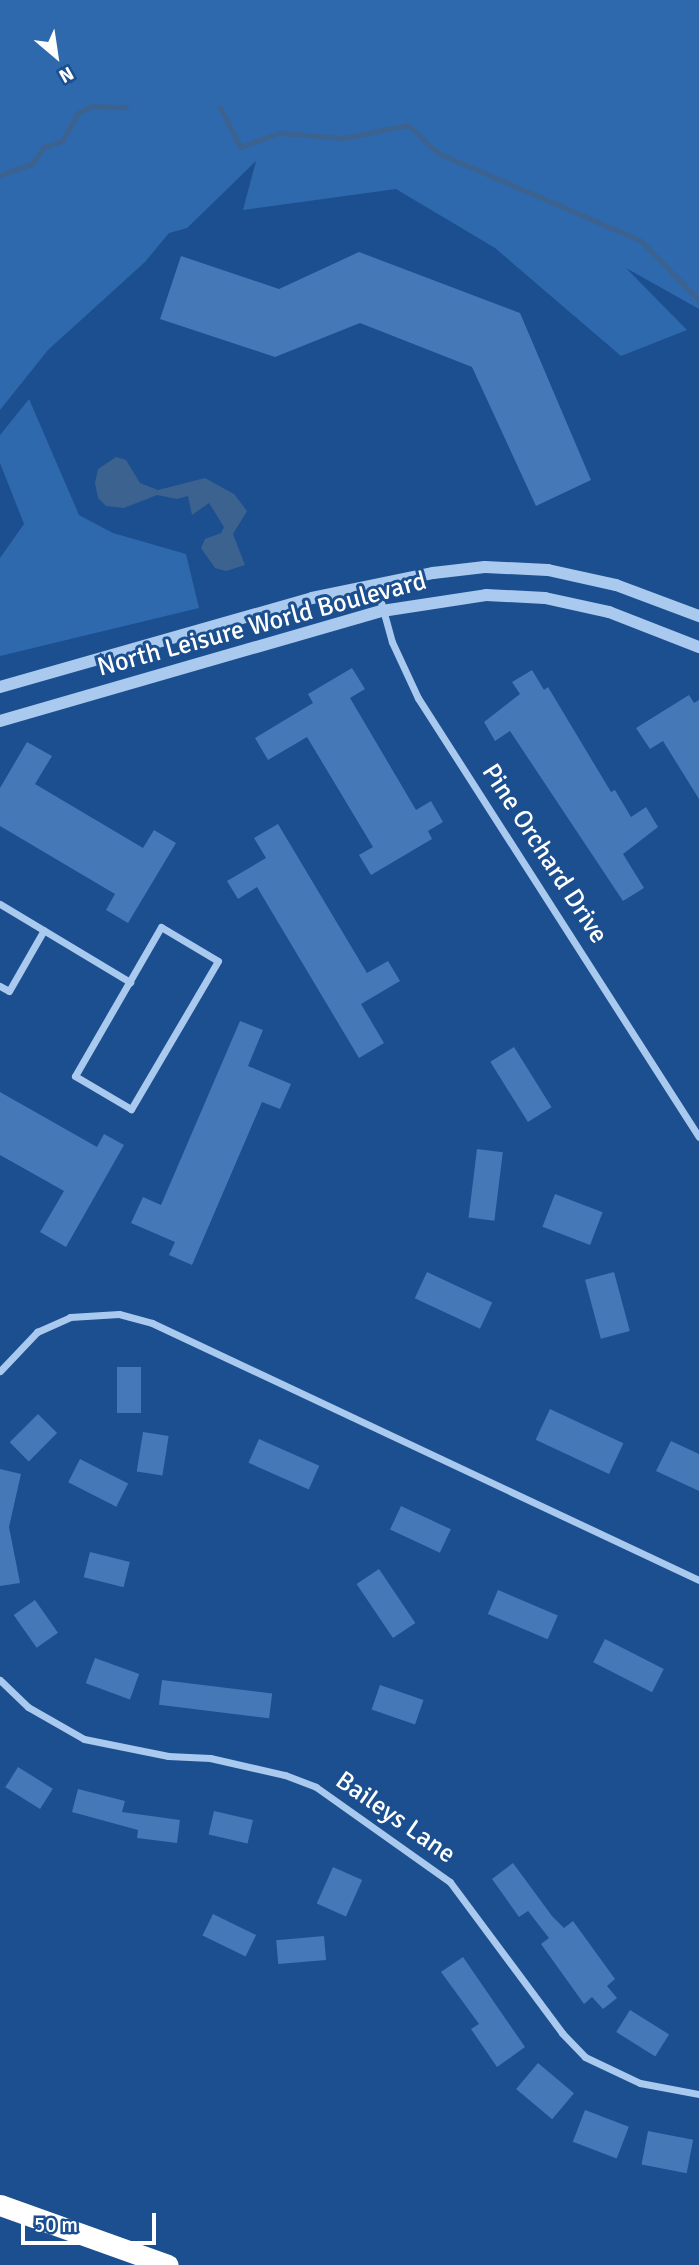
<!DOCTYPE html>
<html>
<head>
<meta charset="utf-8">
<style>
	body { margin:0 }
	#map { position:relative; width:699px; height:2265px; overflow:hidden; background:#1b4f8f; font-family:Signika,sans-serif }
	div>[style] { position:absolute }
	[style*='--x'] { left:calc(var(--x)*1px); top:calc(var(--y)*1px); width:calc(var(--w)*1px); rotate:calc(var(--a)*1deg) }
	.green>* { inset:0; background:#2e69ad }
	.water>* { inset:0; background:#3c6290 }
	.stream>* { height:5px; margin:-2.5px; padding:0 2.5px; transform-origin:2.5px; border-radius:2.5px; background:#3c6290 }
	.building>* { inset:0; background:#4478b7; transform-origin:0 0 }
	.minor>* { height:7px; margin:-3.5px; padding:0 3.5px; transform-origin:3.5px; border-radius:3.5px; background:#a9c9ee }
	.tertiary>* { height:12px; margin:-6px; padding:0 6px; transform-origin:6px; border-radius:6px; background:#a9c9ee }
	.motorway>* { height:21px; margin:-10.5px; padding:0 10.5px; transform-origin:10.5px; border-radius:10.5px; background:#fff }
	span { translate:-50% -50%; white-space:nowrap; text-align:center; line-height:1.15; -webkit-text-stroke:6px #1b4f8f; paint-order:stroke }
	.street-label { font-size:26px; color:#fff }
	.north { position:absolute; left:21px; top:21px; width:70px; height:70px; -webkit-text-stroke:5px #1b4f8f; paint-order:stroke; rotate:151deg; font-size:19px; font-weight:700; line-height:28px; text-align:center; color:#fff }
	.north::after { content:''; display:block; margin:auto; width:24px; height:32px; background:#fff; clip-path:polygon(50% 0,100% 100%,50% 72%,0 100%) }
	.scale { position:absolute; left:21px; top:2213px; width:135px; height:32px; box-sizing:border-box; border:4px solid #fff; border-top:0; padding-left:9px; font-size:21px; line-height:24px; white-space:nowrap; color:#fff; -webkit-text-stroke:5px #1b4f8f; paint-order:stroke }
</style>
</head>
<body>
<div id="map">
	<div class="green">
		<i style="clip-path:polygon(0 0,699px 0,699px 309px,626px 268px,687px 330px,621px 356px,495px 248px,396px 189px,243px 210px,256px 161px,187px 228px,169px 233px,145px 262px,48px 350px,0 410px)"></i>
		<i style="clip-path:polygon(29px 399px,79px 515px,113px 533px,186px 554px,199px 608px,0 656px,0 558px,24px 524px,0 463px,0 435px)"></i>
	</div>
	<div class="water">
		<i style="clip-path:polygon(116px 457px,126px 460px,140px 483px,158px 490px,205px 478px,234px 494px,247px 511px,233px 534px,245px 565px,226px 571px,215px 568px,201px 548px,205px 539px,221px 533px,224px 527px,209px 503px,192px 515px,188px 496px,177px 499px,157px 495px,124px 508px,106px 506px,98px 498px,95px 483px,98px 469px)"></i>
	</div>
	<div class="stream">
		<i style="--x:220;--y:107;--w:45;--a:63.4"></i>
		<i style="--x:240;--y:147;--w:41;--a:-19.7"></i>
		<i style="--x:279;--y:133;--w:65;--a:4.4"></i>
		<i style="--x:344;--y:138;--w:65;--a:-11.5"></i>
		<i style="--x:408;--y:125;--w:41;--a:43"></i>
		<i style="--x:438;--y:153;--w:221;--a:23.4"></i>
		<i style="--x:641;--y:241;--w:83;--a:45.5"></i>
		<i style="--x:0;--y:175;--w:34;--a:-19"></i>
		<i style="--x:32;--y:164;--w:21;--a:-55"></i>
		<i style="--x:44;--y:147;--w:19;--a:-18"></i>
		<i style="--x:62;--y:141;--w:32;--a:-60"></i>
		<i style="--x:78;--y:113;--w:15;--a:-28"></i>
		<i style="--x:91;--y:106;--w:35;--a:2"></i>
	</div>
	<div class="building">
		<i style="clip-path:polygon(359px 252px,520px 313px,591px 480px,536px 506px,472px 367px,360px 323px,275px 357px,160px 319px,181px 256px,279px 289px)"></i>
		<i style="clip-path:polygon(352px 668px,365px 689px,350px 698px,416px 810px,431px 801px,443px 822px,428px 831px,432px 839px,371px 875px,359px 855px,373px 847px,307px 737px,268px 760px,255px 738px,313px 703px,308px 694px)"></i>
		<i style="clip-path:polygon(532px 670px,544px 690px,548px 687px,611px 792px,615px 790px,631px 817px,646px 807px,658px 827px,623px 854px,644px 888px,623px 901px,510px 731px,495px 741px,484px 722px,520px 694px,512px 682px)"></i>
		<i style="clip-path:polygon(689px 695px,694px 703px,699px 700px,699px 799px,663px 741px,650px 749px,636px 728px)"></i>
		<i style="clip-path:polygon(27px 742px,52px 756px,35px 784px,143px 848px,154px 830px,176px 843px,128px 923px,106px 910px,115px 894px,0 826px,0 788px)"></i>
		<i style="clip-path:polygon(278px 824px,367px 973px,388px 961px,400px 981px,361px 1004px,384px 1043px,359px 1058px,257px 887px,238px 899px,227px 881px,266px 858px,254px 838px)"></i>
		<i style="clip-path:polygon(240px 1021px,263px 1030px,248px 1066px,291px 1084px,280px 1109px,262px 1102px,192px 1265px,169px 1255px,175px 1242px,131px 1223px,143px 1197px,161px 1205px)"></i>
		<i style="left:514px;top:1047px;width:71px;height:28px;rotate:58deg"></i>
		<i style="clip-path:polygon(0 1092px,97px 1147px,104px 1134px,124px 1145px,66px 1247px,40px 1232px,64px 1191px,0 1155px)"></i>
		<i style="left:477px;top:1149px;width:26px;height:69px;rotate:7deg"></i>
		<i style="left:555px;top:1194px;width:51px;height:35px;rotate:21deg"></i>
		<i style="left:427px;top:1272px;width:72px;height:29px;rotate:25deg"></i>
		<i style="left:614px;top:1272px;width:61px;height:30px;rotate:75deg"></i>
		<i style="left:117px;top:1367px;width:24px;height:46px"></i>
		<i style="left:550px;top:1409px;width:81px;height:34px;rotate:25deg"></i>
		<i style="left:38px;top:1414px;width:27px;height:40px;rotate:45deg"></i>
		<i style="left:143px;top:1432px;width:26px;height:40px;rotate:9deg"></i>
		<i style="left:259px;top:1439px;width:66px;height:26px;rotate:24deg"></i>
		<i style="clip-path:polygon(671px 1441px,699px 1454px,699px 1491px,656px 1471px)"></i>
		<i style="left:80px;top:1459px;width:54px;height:26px;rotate:27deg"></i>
		<i style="clip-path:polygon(0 1469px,21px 1474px,9px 1527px,20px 1583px,0 1586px)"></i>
		<i style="left:401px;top:1506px;width:55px;height:26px;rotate:25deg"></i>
		<i style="left:90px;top:1552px;width:41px;height:26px;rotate:14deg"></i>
		<i style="left:379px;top:1569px;width:65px;height:27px;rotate:56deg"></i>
		<i style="left:498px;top:1590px;width:65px;height:26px;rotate:23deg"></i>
		<i style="left:35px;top:1600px;width:40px;height:26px;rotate:55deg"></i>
		<i style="left:605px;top:1639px;width:66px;height:26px;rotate:27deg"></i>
		<i style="left:95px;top:1658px;width:47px;height:27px;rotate:20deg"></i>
		<i style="left:162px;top:1680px;width:111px;height:25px;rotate:7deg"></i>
		<i style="left:380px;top:1685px;width:46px;height:26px;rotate:19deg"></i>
		<i style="left:18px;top:1767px;width:41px;height:24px;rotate:32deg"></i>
		<i style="clip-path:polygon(78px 1789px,125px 1801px,122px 1812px,180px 1820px,177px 1843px,137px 1838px,138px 1830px,72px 1812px)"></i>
		<i style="left:214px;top:1811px;width:40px;height:24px;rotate:13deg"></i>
		<i style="clip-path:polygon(513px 1863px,552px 1916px,564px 1928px,573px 1921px,615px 1979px,607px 1986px,617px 1998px,603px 2009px,592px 1997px,584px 2004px,541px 1944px,549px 1938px,528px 1911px,519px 1917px,492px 1879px)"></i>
		<i style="left:333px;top:1867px;width:32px;height:40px;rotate:24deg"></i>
		<i style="left:213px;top:1914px;width:48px;height:24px;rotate:26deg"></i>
		<i style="left:324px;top:1936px;width:24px;height:48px;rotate:85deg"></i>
		<i style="clip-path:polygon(463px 1957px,525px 2047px,497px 2067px,471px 2029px,479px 2024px,441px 1972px)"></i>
		<i style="left:630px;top:2010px;width:46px;height:26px;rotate:32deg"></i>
		<i style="left:538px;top:2063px;width:47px;height:34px;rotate:40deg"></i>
		<i style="left:585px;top:2110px;width:47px;height:34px;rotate:21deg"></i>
		<i style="left:648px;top:2131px;width:46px;height:34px;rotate:11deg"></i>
	</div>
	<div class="minor">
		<i style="--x:376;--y:584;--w:60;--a:74.6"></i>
		<i style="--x:392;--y:642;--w:62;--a:65.1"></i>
		<i style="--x:418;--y:698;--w:521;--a:57.38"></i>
		<i style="--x:0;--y:904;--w:152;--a:31"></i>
		<i style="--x:161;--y:927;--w:66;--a:30.8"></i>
		<i style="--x:218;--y:961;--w:172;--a:120.4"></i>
		<i style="--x:131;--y:1109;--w:65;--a:-149.5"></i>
		<i style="--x:75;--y:1076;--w:172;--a:-60"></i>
		<i style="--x:0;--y:986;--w:10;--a:29"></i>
		<i style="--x:9;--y:991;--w:70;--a:-60.2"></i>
		<i style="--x:0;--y:1371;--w:54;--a:-46.5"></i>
		<i style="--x:37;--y:1332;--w:36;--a:-24"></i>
		<i style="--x:70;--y:1317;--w:49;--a:-3.5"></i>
		<i style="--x:119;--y:1314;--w:34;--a:15"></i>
		<i style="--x:152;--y:1323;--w:604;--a:25.17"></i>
		<i style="--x:0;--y:1680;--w:39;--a:44"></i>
		<i style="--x:28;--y:1707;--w:64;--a:29.7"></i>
		<i style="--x:84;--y:1739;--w:86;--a:11.4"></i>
		<i style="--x:168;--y:1756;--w:42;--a:2.7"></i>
		<i style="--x:210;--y:1758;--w:77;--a:12.8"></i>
		<i style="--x:285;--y:1775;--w:33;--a:21"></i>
		<i style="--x:316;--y:1787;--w:164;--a:35.3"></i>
		<i style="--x:450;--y:1882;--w:188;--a:53.4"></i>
		<i style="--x:562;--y:2033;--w:33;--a:46"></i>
		<i style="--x:585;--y:2057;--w:61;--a:25.3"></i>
		<i style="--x:640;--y:2083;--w:60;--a:10.6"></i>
	</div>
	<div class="tertiary">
		<i style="--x:0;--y:687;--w:324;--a:-15.9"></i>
		<i style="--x:312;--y:598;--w:124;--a:-11.7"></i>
		<i style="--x:433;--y:573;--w:52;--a:-6.6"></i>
		<i style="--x:485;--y:567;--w:63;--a:2.7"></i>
		<i style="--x:548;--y:570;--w:70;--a:12.4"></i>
		<i style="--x:616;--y:585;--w:89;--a:20.5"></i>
		<i style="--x:0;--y:721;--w:398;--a:-16.1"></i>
		<i style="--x:382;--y:611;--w:105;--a:-8.7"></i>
		<i style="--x:486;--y:595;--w:59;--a:2.9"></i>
		<i style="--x:545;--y:598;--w:66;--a:12.3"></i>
		<i style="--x:609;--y:612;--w:97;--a:21.3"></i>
	</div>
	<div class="motorway">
		<i style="--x:0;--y:2205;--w:178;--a:19.7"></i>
	</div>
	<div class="street-label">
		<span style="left:262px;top:625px;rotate:-15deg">North Leisure World Boulevard</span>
		<span style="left:544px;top:854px;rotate:57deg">Pine Orchard Drive</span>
		<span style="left:395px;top:1818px;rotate:35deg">Baileys Lane</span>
	</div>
	<div class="north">N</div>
	<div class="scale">50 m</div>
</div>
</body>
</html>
